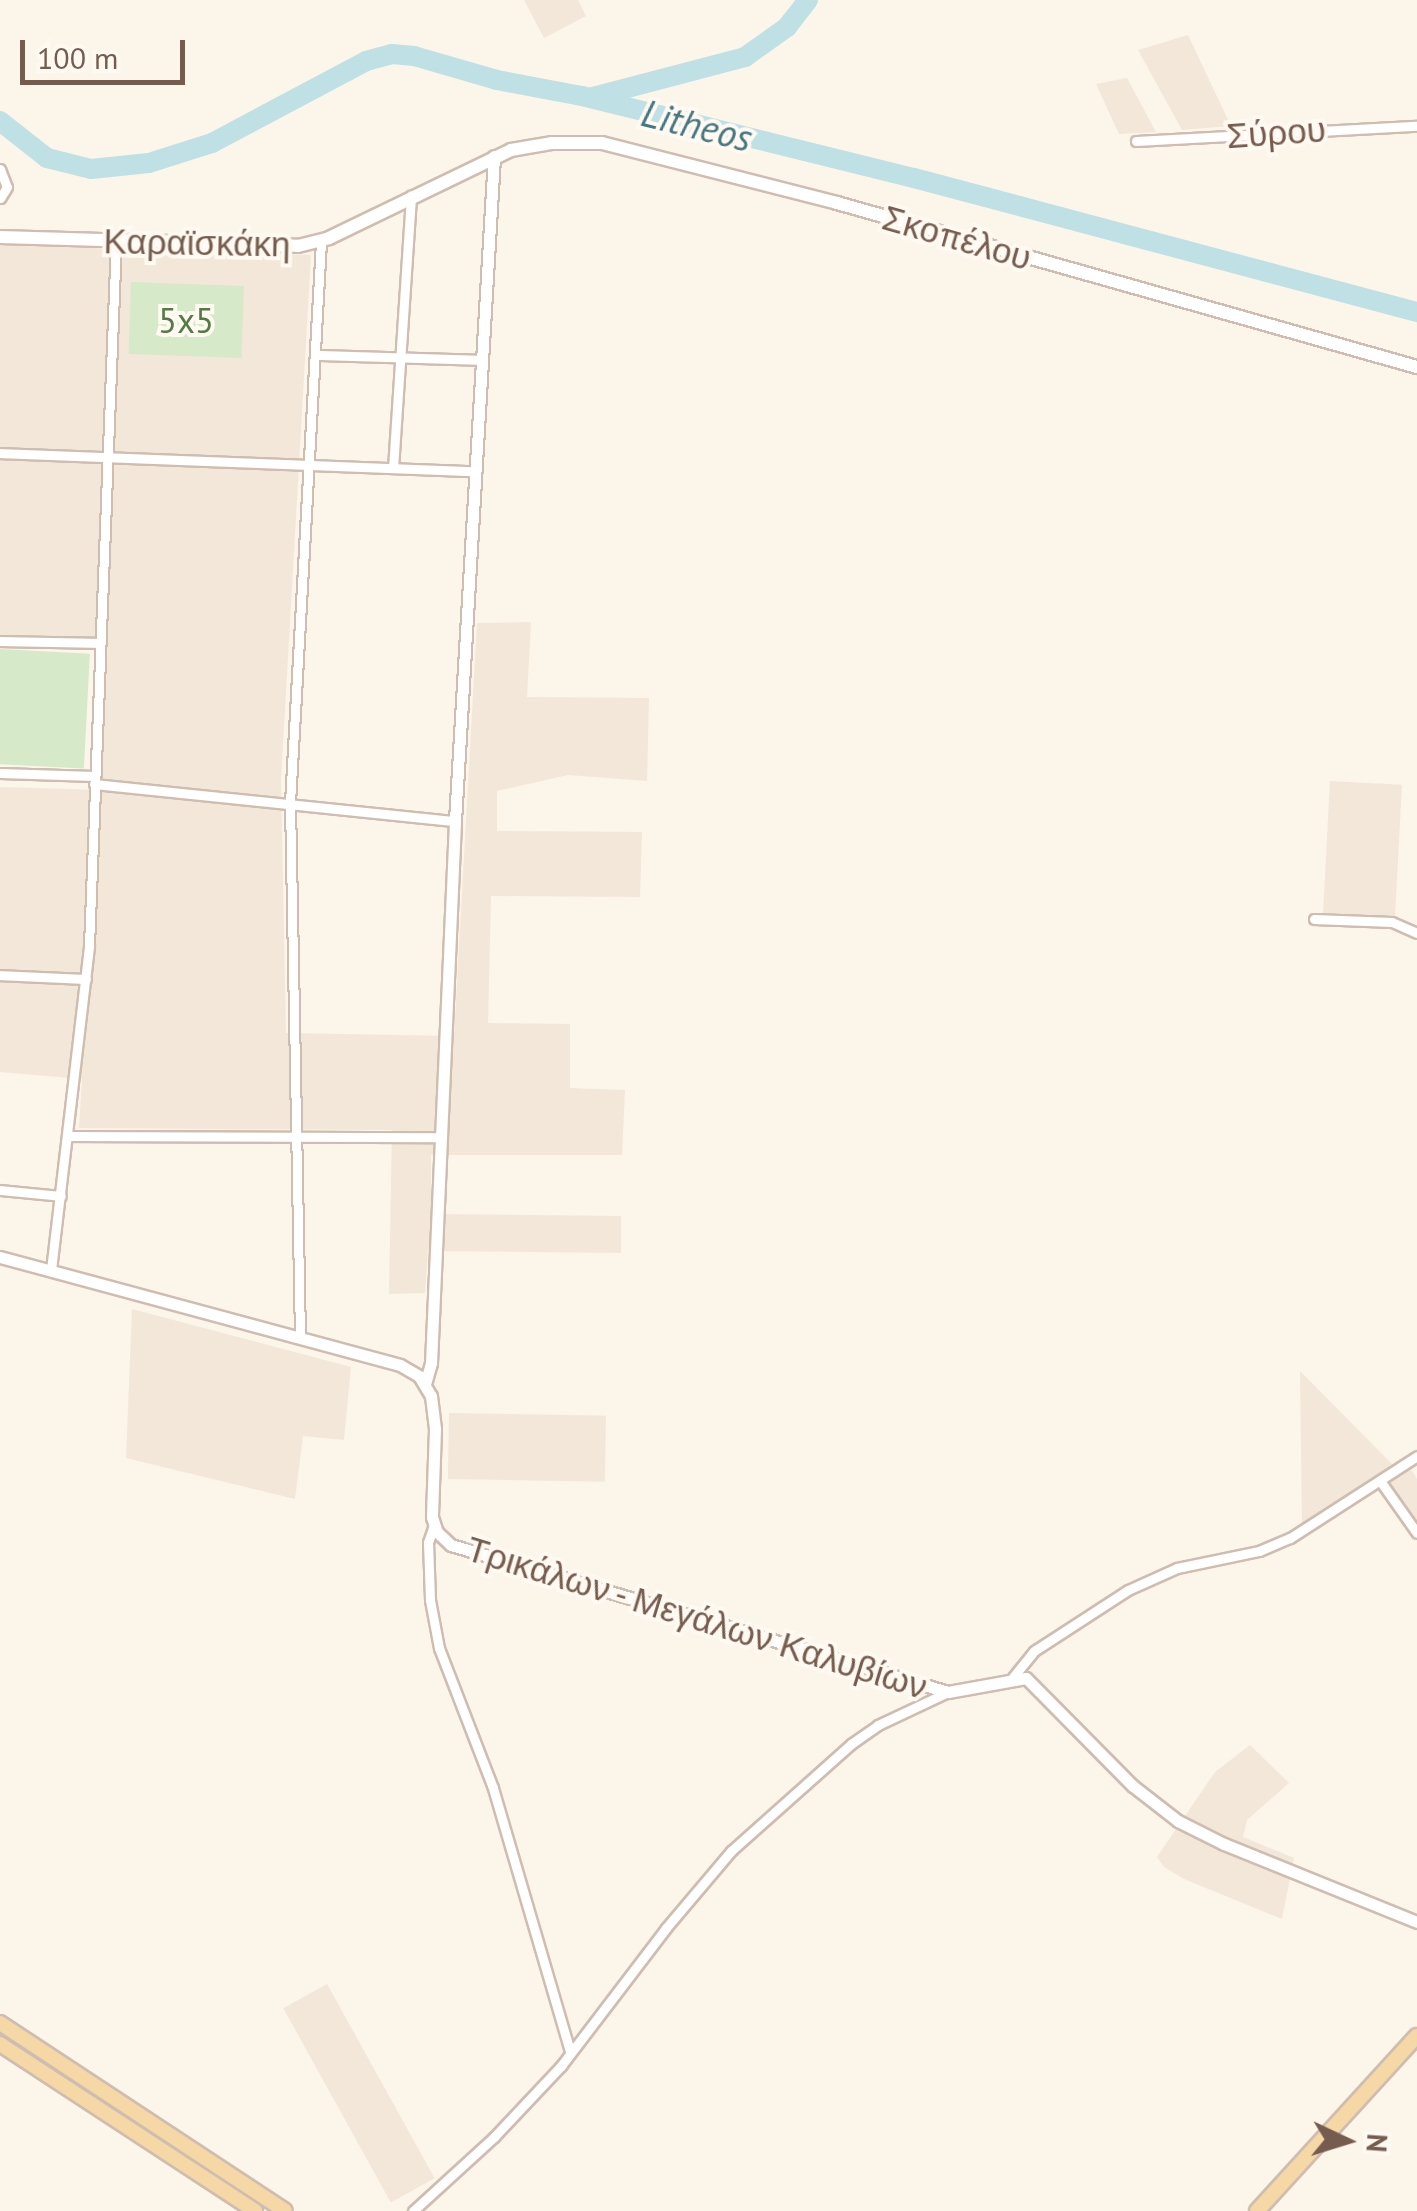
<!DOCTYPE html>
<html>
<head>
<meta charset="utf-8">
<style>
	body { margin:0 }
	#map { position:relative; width:1417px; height:2211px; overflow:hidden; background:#fcf5ea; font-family:"PT Sans",sans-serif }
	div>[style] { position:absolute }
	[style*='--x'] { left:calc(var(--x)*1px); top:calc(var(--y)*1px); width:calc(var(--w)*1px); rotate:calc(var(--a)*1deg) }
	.residential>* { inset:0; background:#f3e7d9; transform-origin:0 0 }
	.green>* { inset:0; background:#d6e9c9; transform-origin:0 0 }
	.river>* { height:20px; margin:-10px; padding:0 10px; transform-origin:10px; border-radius:10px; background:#bfe0e5 }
	.roads { filter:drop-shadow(2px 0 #cebdb0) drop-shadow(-2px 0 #cebdb0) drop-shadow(0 2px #cebdb0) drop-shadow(0 -2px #cebdb0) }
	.minor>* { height:9px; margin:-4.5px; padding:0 4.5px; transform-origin:4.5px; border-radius:4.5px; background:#fff }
	.tertiary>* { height:11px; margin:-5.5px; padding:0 5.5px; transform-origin:5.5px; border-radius:5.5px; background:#fff }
	.secondary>* { height:12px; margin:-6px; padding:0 6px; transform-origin:6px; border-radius:6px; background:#fff }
	.primary>* { height:14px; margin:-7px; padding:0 7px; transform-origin:7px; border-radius:7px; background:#f6d8a7 }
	span { translate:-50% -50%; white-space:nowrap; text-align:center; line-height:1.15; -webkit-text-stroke:8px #fef9f1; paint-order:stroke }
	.street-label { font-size:35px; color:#765c4e }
	.park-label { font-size:35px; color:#567a46 }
	.water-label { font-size:38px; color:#457780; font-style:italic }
	.north { position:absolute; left:1297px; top:2091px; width:100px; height:100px; -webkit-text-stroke:8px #fef9f1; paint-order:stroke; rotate:94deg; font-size:28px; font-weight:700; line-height:40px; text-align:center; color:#765c4e }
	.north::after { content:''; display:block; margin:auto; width:35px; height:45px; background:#765c4e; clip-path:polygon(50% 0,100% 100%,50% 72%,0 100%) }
	.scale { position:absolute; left:20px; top:40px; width:165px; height:45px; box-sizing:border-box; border:5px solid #765c4e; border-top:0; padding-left:12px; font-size:30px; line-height:35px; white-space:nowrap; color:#765c4e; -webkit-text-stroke:8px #fef9f1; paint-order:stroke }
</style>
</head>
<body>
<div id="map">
	<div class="residential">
		<i style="clip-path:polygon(524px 0,578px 0,586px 16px,544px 38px)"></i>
		<i style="clip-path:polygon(1188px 35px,1231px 126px,1182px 130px,1138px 50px)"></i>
		<i style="clip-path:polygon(1127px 78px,1156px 132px,1119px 134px,1096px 84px)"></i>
		<i style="clip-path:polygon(0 245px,311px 255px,281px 780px,286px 1033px,454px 1036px,477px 623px,531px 622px,527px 697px,649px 698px,647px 781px,568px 775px,497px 791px,497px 831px,642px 832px,640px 897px,491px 896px,488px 1023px,570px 1024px,570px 1088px,625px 1090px,622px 1155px,431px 1155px,431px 1214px,621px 1216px,621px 1253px,428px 1251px,425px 1293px,389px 1294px,392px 1130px,79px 1128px,82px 1079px,0 1072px,0 787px,101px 790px,108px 639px,0 636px)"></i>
		<i style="left:1330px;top:781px;width:72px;height:133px;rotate:3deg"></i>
		<i style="clip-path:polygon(132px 1309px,351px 1367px,344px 1440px,303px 1436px,295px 1499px,126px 1458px)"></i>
		<i style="clip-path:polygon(1300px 1371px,1392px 1464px,1412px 1471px,1417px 1479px,1417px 1526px,1390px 1485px,1376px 1476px,1302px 1525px)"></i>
		<i style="left:449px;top:1413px;width:157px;height:66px;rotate:1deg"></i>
		<i style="clip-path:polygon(1250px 1745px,1289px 1783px,1247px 1820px,1243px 1837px,1294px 1858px,1282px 1919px,1184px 1879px,1164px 1867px,1157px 1857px,1215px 1772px)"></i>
		<i style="left:327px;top:1984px;width:222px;height:50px;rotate:61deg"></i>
	</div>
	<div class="green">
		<i style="left:131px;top:282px;width:113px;height:72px;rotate:2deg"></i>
		<i style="left:0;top:649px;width:90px;height:115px;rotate:3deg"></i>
	</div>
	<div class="river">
		<i style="--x:593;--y:97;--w:157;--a:-14.7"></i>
		<i style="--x:745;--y:57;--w:52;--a:-35.5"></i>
		<i style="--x:787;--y:27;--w:34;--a:-52"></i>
		<i style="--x:0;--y:121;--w:60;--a:38.2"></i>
		<i style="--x:47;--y:158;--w:45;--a:14"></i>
		<i style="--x:91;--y:169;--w:58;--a:-5.9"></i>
		<i style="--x:149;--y:163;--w:66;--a:-17.6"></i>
		<i style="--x:212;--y:143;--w:174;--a:-28"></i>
		<i style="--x:366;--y:61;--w:27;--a:-15"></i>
		<i style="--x:392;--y:54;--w:22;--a:5"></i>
		<i style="--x:414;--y:56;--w:86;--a:16.1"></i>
		<i style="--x:497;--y:80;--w:86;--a:10.7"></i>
		<i style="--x:582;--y:96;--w:342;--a:13.9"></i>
		<i style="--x:914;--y:178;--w:521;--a:14.92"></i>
	</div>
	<div class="roads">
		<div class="minor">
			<i style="--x:1136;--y:141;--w:281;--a:-3.1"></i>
			<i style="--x:0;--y:169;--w:19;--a:69"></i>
			<i style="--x:7;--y:187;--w:13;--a:122"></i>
			<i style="--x:316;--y:355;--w:165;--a:1.7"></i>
			<i style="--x:0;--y:453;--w:475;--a:2.2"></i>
			<i style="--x:393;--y:468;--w:273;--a:-86.2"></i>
			<i style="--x:0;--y:641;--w:100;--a:1.1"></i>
			<i style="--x:0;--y:773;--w:94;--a:1.8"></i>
			<i style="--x:94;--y:784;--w:363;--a:5.9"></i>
			<i style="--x:1314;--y:919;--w:78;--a:2.2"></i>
			<i style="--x:1392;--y:922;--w:27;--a:24"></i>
			<i style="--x:0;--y:975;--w:86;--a:2.7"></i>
			<i style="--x:67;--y:1136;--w:373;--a:0.2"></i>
			<i style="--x:0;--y:1190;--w:61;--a:5.6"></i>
			<i style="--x:51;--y:1270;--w:326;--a:-83.3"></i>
			<i style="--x:89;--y:946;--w:706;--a:-87.81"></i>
			<i style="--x:300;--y:1337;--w:534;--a:-91.07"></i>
			<i style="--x:290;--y:803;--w:563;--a:-86.84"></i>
			<i style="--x:1381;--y:1482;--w:62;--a:54.8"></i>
			<i style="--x:434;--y:1525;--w:18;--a:109"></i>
			<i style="--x:428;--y:1542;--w:58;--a:88"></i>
			<i style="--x:430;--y:1600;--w:49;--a:79.4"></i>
			<i style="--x:439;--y:1648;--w:150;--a:68.9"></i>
			<i style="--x:493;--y:1788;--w:275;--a:73.7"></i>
			<i style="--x:1013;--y:1677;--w:33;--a:-51"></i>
			<i style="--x:1034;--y:1651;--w:112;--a:-33"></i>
			<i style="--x:1128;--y:1590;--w:54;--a:-24.2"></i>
			<i style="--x:1177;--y:1568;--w:84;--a:-11.7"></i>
			<i style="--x:1259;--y:1551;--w:34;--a:-23"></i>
			<i style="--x:1290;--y:1538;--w:151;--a:-32.8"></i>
			<i style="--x:413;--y:2211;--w:110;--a:-42.4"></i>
			<i style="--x:494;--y:2137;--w:98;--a:-46.7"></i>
			<i style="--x:561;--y:2066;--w:173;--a:-52.7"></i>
			<i style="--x:666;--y:1928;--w:101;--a:-49.8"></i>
			<i style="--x:731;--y:1851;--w:161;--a:-41.7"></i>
			<i style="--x:851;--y:1744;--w:33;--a:-35"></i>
			<i style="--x:878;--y:1725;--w:77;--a:-25.2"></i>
		</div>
		<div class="tertiary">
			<i style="--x:0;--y:1257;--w:414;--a:15.1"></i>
			<i style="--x:400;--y:1365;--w:22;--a:30"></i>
			<i style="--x:419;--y:1376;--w:23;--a:59"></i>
			<i style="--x:431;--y:1396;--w:33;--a:83"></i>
			<i style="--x:435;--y:1429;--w:88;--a:92"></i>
			<i style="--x:432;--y:1517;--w:16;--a:72"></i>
			<i style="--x:437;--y:1532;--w:19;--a:43"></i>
			<i style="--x:451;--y:1545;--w:518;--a:16.48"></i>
			<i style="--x:948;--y:1692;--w:79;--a:-10.2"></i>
			<i style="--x:1026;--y:1678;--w:152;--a:45.3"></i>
			<i style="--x:1133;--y:1786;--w:57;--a:37.9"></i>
			<i style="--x:1178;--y:1821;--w:51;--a:26.6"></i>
			<i style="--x:1224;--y:1844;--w:208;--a:22"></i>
			<i style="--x:425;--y:1384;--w:22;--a:-74"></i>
			<i style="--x:431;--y:1363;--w:543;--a:-87.46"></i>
			<i style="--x:455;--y:821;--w:666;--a:-86.64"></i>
		</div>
		<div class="secondary">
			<i style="--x:0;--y:237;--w:298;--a:1.7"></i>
			<i style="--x:298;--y:246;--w:32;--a:-14"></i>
			<i style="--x:329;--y:238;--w:202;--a:-25.8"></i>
			<i style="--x:511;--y:150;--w:42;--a:-9.7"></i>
			<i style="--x:552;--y:143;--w:50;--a:0"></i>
			<i style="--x:602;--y:143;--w:243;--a:14.3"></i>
			<i style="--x:837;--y:203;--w:603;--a:15.79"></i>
		</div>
		<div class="primary">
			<i style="--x:0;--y:2023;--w:341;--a:33.4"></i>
			<i style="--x:0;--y:2044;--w:305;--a:33.2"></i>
			<i style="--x:1257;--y:2211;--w:237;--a:-47.6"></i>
		</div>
	</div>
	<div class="street-label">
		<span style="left:1276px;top:132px;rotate:-4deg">Σύρου</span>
		<span style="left:957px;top:237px;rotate:16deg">Σκοπέλου</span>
		<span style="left:197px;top:242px;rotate:1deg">Καραϊσκάκη</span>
		<span style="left:697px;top:1617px;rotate:17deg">Τρικάλων - Μεγάλων Καλυβίων</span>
	</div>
	<div class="park-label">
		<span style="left:186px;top:320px">5x5</span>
	</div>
	<div class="water-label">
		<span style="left:697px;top:125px;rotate:14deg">Litheos</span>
	</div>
	<div class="north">N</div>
	<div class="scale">100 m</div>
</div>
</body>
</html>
